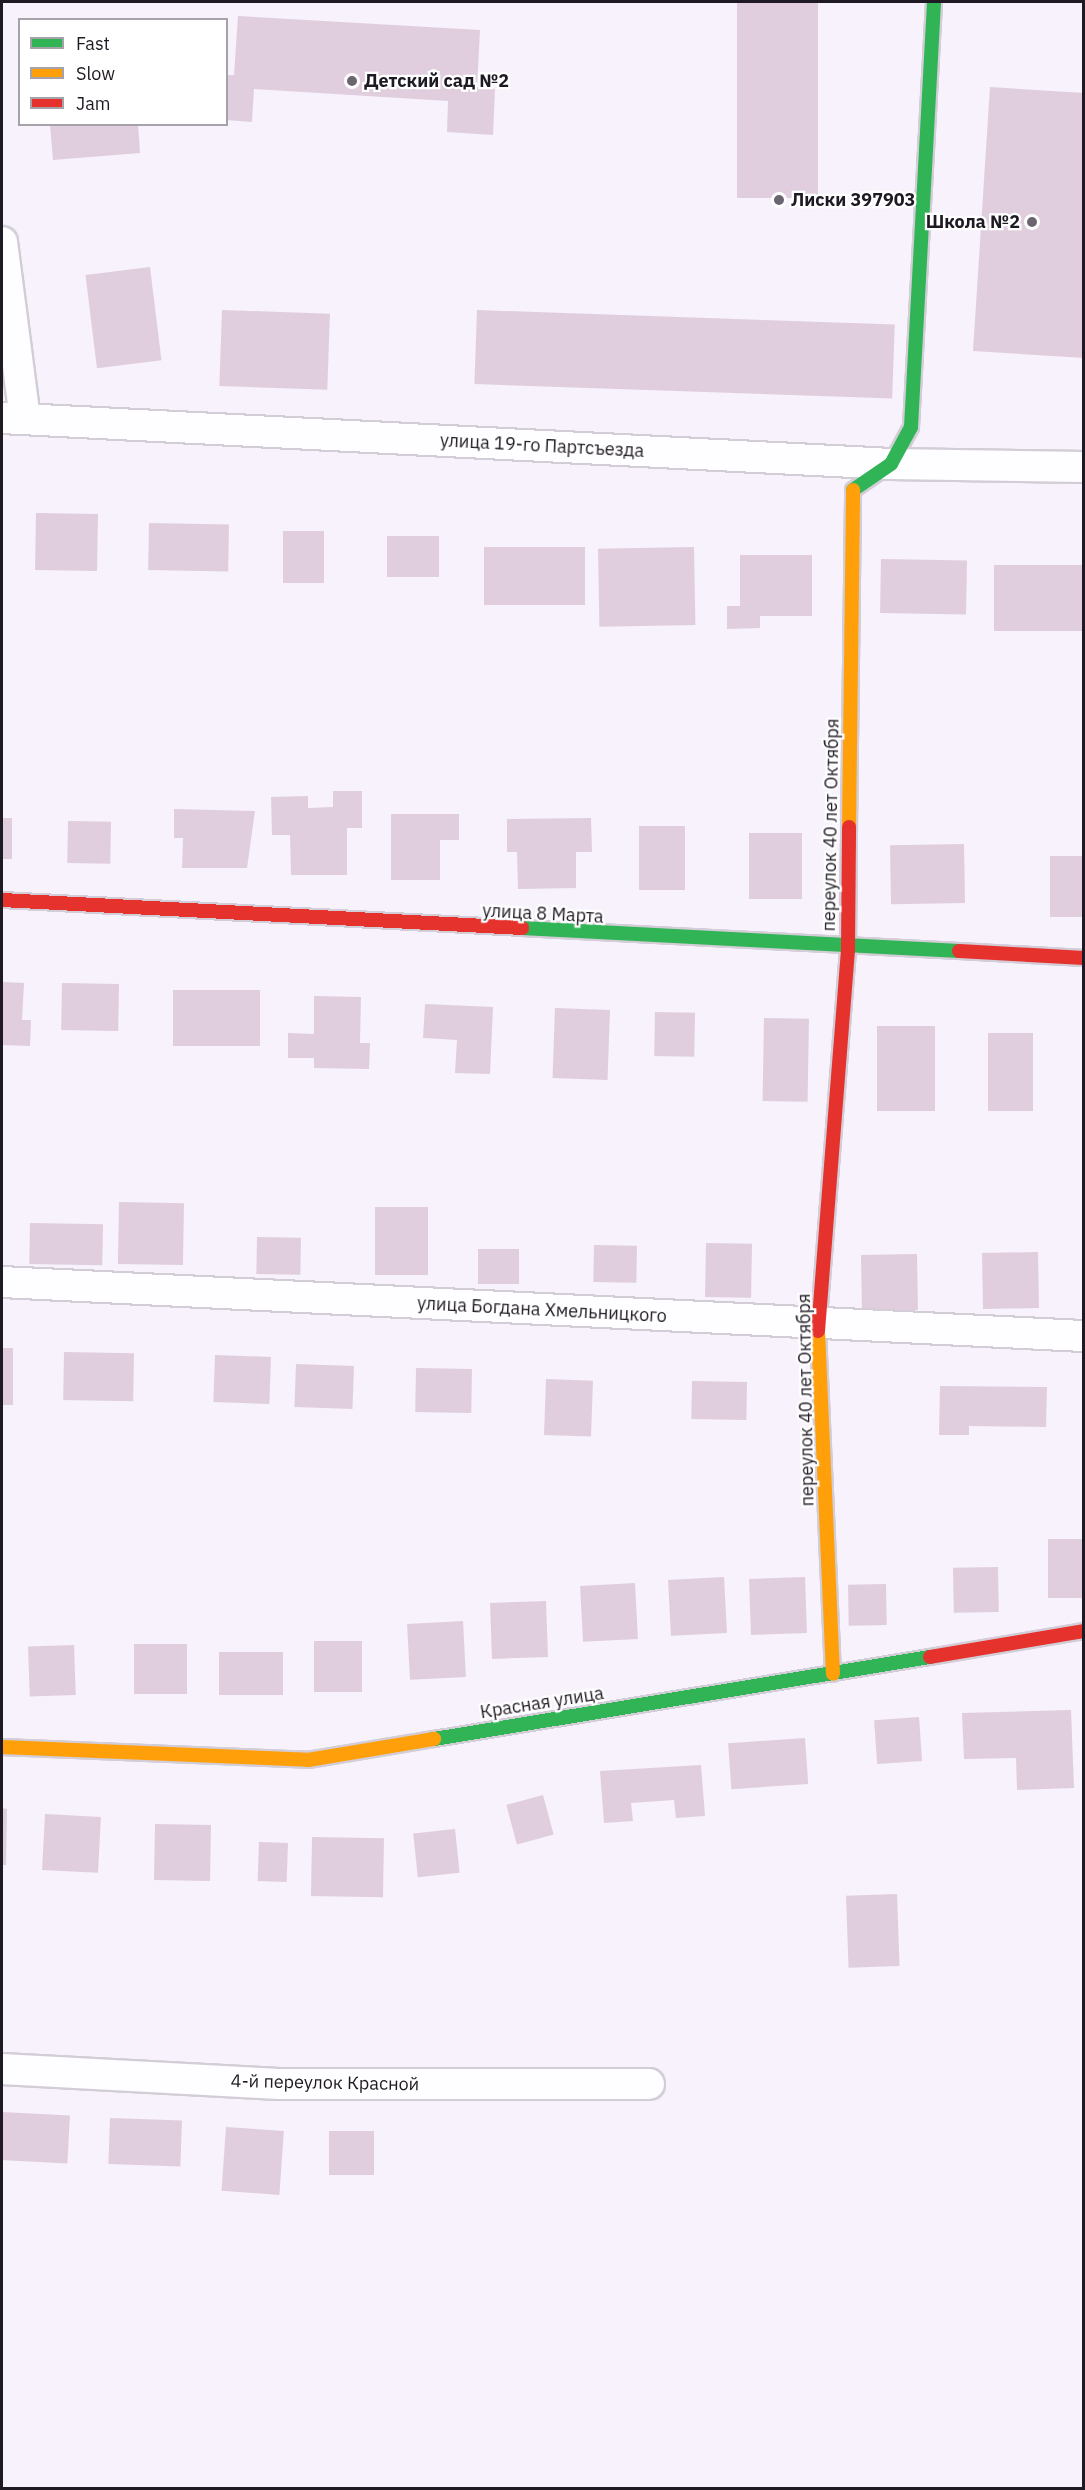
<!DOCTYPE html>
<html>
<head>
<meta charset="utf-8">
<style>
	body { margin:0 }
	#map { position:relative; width:1085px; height:2490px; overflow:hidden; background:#f7f2fc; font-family:"IBM Plex Sans",sans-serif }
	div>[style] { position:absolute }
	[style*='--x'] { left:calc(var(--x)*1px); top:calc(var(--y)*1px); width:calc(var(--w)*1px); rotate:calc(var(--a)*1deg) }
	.building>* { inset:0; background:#e0cede; transform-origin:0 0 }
	.roads { filter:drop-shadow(2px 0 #d2cdd7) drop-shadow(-2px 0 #d2cdd7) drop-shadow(0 2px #d2cdd7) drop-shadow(0 -2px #d2cdd7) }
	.street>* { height:30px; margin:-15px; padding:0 15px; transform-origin:15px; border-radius:15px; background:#fefdff }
	.fast>* { height:14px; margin:-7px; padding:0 7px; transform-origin:7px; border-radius:7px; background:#30b455 }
	.slow>* { height:14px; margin:-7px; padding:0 7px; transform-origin:7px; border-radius:7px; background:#ff9f0a }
	.jam>* { height:14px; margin:-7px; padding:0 7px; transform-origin:7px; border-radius:7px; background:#e5322d }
	.dots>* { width:16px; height:16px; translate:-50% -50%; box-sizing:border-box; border:3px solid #fff; border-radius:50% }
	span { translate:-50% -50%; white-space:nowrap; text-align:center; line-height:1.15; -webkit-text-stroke:4.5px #fff; paint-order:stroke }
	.poi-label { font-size:18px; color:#1f1923; font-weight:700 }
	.left { translate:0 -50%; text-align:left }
	.right { translate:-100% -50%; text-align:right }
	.street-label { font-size:18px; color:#1f1923 }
	.frame { position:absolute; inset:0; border:3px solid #1f1923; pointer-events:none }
	.legend { position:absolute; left:18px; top:18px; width:210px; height:108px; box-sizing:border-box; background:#fff; border:2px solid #a5a3a7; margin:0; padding:8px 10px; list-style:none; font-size:18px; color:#1f1923 }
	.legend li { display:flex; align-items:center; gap:12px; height:30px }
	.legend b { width:30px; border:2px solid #a5a3a7 }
</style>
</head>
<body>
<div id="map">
	<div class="building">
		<i style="left:737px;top:2px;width:81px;height:196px"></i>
		<i style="clip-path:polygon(238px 16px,480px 30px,477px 87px,495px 89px,493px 135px,447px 132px,448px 101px,254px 89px,252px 122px,226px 120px,226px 75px,234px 75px)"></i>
		<i style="clip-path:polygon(990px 87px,1084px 93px,1084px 358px,973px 351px)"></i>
		<i style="clip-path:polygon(50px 124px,138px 124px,140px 153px,53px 160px)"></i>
		<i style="left:150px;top:267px;width:94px;height:65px;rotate:83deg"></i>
		<i style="left:222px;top:310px;width:108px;height:76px;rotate:2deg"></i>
		<i style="left:477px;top:310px;width:418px;height:74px;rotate:2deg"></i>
		<i style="left:36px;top:513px;width:62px;height:57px;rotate:1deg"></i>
		<i style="left:149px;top:523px;width:80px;height:47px;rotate:1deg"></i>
		<i style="left:283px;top:531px;width:41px;height:52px"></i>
		<i style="left:387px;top:536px;width:52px;height:41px"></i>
		<i style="left:484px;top:547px;width:101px;height:58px"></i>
		<i style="left:694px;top:547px;width:78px;height:96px;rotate:89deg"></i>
		<i style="clip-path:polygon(740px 555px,812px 555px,812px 616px,760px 616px,760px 628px,727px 629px,727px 606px,740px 606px)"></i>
		<i style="left:881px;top:559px;width:86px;height:54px;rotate:1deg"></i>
		<i style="left:994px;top:565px;width:88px;height:66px"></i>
		<i style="clip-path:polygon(333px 791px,362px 791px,362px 828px,347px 828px,347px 875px,291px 875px,290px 835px,272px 835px,271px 797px,308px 796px,308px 808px,333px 807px)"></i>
		<i style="clip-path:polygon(174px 809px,255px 811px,247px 868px,182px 868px,183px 838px,174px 838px)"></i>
		<i style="clip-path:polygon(391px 814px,459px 814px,459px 840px,440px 840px,440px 880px,391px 880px)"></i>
		<i style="left:2px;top:818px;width:10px;height:41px"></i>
		<i style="clip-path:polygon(591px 818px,592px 852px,576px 852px,576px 888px,518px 889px,517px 852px,507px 852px,507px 819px)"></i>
		<i style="left:68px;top:821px;width:43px;height:42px;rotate:1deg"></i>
		<i style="left:639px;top:826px;width:46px;height:64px"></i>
		<i style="left:749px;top:833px;width:53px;height:66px"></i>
		<i style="left:964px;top:844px;width:59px;height:74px;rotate:89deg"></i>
		<i style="left:1050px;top:856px;width:34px;height:61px"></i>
		<i style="clip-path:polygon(2px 982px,24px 983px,22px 1020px,31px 1020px,30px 1046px,3px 1045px)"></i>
		<i style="left:62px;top:983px;width:57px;height:47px;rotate:1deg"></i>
		<i style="left:173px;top:990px;width:87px;height:56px"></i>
		<i style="clip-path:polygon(314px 996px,361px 997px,360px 1043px,370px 1043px,369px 1069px,314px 1068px,314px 1058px,288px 1058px,288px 1033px,314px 1034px)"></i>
		<i style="clip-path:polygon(425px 1004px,493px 1007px,490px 1074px,455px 1073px,457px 1040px,423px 1038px)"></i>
		<i style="left:555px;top:1008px;width:55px;height:70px;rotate:2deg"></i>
		<i style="left:655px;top:1012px;width:40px;height:44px;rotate:1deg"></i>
		<i style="left:764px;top:1018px;width:45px;height:83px;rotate:1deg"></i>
		<i style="left:877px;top:1026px;width:58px;height:85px"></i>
		<i style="left:988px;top:1033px;width:45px;height:78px"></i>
		<i style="left:119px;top:1202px;width:65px;height:62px;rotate:1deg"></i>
		<i style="left:375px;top:1207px;width:53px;height:68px"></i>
		<i style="left:30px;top:1223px;width:73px;height:41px;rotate:1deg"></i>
		<i style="left:257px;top:1237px;width:44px;height:37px;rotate:1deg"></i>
		<i style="left:706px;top:1243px;width:46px;height:54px;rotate:1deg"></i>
		<i style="left:594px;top:1245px;width:43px;height:37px;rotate:1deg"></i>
		<i style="left:478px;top:1249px;width:41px;height:35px"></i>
		<i style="left:1038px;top:1252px;width:56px;height:56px;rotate:89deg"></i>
		<i style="left:917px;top:1254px;width:56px;height:56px;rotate:89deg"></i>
		<i style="left:2px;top:1348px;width:11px;height:57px"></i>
		<i style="left:64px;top:1352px;width:70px;height:48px;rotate:1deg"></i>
		<i style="left:215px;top:1355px;width:56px;height:47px;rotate:2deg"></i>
		<i style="left:296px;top:1364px;width:58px;height:43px;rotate:2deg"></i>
		<i style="left:416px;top:1368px;width:56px;height:44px;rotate:1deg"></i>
		<i style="left:546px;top:1379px;width:47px;height:56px;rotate:2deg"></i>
		<i style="left:692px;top:1381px;width:55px;height:38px;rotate:1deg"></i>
		<i style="clip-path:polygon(940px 1386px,1047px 1387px,1046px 1427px,969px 1426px,969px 1435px,939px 1435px)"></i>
		<i style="left:1084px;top:1539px;width:59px;height:36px;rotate:90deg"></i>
		<i style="left:998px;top:1567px;width:45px;height:45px;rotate:89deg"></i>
		<i style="left:724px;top:1577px;width:56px;height:56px;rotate:87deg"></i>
		<i style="left:805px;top:1577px;width:56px;height:56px;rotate:88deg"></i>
		<i style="left:635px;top:1583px;width:56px;height:55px;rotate:87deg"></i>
		<i style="left:886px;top:1584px;width:41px;height:38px;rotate:89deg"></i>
		<i style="left:546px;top:1601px;width:56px;height:56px;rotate:88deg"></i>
		<i style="left:463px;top:1621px;width:56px;height:56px;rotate:87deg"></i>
		<i style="left:362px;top:1641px;width:51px;height:48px;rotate:90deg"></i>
		<i style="left:187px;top:1644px;width:50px;height:53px;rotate:90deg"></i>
		<i style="left:74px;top:1645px;width:50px;height:46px;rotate:88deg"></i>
		<i style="left:219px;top:1652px;width:64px;height:43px"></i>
		<i style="clip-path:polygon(1071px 1710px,1074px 1788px,1017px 1790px,1016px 1758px,964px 1759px,962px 1713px)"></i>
		<i style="left:919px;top:1717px;width:44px;height:45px;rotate:86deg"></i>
		<i style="left:805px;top:1738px;width:46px;height:77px;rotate:86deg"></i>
		<i style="clip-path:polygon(701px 1765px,705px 1816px,676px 1818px,674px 1800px,631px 1803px,633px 1821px,604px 1823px,600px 1771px)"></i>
		<i style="left:543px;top:1795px;width:41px;height:38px;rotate:75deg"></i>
		<i style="clip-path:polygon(2px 1808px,7px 1809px,6px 1865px,2px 1865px)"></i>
		<i style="left:45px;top:1814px;width:56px;height:56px;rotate:3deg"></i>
		<i style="left:155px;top:1824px;width:56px;height:56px;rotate:1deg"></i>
		<i style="left:455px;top:1829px;width:44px;height:42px;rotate:84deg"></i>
		<i style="left:312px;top:1837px;width:72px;height:59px;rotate:1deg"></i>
		<i style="left:259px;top:1842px;width:29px;height:39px;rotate:2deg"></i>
		<i style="left:897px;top:1894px;width:72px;height:51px;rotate:88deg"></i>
		<i style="left:2px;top:2112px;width:68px;height:48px;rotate:3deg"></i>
		<i style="left:110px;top:2118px;width:72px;height:46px;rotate:2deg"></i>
		<i style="left:226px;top:2127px;width:58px;height:64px;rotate:4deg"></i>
		<i style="left:329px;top:2131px;width:45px;height:44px"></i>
	</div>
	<div class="roads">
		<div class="street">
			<i style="--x:2;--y:242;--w:178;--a:82.6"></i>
			<i style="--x:2;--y:418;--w:890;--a:2.96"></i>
			<i style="--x:891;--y:464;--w:193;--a:0.9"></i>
			<i style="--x:2;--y:1282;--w:1083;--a:2.86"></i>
			<i style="--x:2;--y:2069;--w:277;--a:3.1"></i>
			<i style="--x:279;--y:2084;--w:370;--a:0"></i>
		</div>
		<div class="fast">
			<i style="--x:853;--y:490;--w:46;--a:-34.4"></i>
			<i style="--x:891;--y:464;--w:42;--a:-61.6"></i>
			<i style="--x:911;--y:427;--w:426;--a:-86.9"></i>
			<i style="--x:522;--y:928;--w:438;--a:3"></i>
			<i style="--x:434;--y:1739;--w:503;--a:-9.39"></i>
		</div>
		<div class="slow">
			<i style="--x:849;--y:827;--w:337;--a:-89.3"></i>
			<i style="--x:818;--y:1331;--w:343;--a:87.5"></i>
			<i style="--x:2;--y:1747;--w:306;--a:2.4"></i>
			<i style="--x:308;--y:1760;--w:128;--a:-9.5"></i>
		</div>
		<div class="jam">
			<i style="--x:2;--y:900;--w:521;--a:3.08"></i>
			<i style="--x:959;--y:951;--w:125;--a:3.2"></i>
			<i style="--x:818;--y:1331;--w:383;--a:-85.5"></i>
			<i style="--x:848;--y:949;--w:122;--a:-89.5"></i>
			<i style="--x:930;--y:1657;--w:156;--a:-9.6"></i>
		</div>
	</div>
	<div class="dots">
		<i style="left:352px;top:81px;background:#6b656f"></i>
		<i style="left:779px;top:200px;background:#6b656f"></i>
		<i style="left:1032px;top:222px;background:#6b656f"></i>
	</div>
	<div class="poi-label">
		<span class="left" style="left:364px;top:81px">Детский сад №2</span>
		<span class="left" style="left:791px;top:200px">Лиски 397903</span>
		<span class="right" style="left:1020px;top:222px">Школа №2</span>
	</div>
	<div class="street-label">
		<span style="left:542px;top:446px;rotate:3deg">улица 19-го Партсъезда</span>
		<span style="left:831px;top:825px;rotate:-89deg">переулок 40 лет Октября</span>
		<span style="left:543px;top:914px;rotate:3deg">улица 8 Марта</span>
		<span style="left:542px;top:1310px;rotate:3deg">улица Богдана Хмельницкого</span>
		<span style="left:806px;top:1400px;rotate:-91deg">переулок 40 лет Октября</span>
		<span style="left:542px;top:1703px;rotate:-9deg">Красная улица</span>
		<span style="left:325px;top:2083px;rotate:1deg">4-й переулок Красной</span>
	</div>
	<div class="frame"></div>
	<ul class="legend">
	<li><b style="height:8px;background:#30b455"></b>Fast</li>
	<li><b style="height:8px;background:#ff9f0a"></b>Slow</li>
	<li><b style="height:8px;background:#e5322d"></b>Jam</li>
	</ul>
</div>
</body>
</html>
